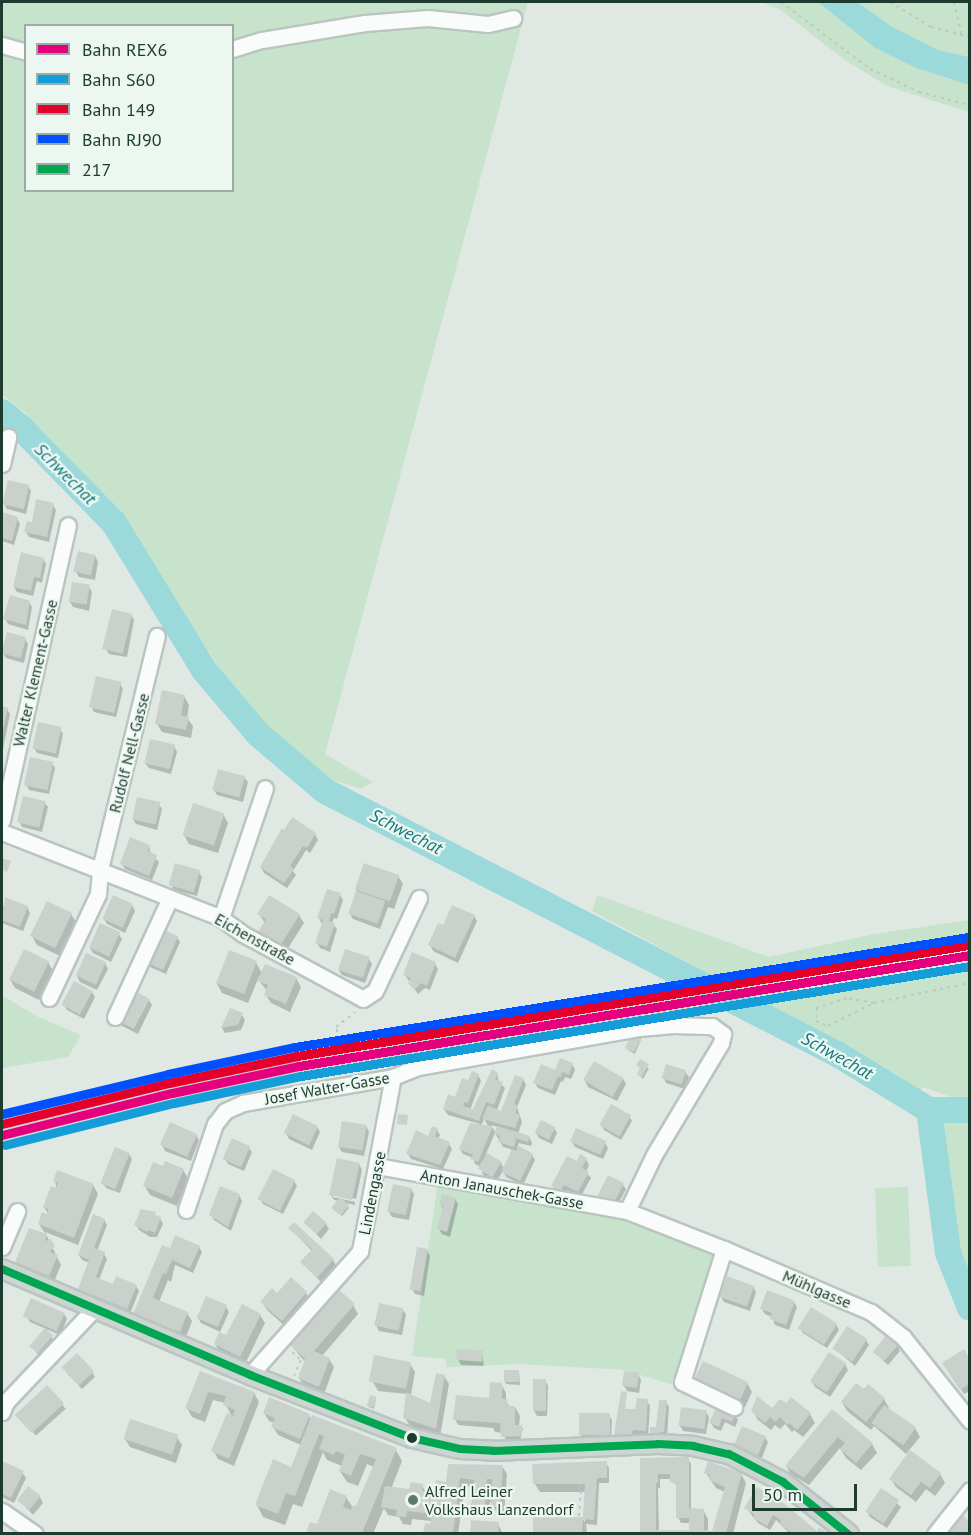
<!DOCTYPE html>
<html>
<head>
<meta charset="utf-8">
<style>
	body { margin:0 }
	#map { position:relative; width:971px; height:1535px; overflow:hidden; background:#e0e8e3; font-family:"PT Sans",sans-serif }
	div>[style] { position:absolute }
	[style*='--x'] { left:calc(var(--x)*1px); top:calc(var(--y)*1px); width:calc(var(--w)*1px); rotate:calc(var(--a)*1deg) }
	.built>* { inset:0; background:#cdd9d2 }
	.green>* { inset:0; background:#c7e3cc; transform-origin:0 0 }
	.water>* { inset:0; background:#9bd9db }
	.shadow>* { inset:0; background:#0003; transform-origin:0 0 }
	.river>* { height:26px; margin:-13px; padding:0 13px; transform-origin:13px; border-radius:13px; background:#9bd9db }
	.building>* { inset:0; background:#cad1cd; transform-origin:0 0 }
	.path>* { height:2px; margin-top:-1px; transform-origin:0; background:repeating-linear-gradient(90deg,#bdc8c4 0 3px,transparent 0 7.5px) }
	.roads { filter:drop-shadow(2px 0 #bac5bf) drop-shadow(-2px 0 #bac5bf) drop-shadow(0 2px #bac5bf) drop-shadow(0 -2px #bac5bf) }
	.minor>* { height:15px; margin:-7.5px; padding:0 7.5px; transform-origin:7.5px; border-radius:7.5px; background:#fafcfb }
	.major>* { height:18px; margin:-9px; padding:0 9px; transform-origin:9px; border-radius:9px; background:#cbd5d1 }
	.bus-1>* { height:8px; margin:-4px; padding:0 4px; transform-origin:4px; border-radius:4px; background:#00a651 }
	.rail-1>* { height:9px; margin:-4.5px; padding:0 4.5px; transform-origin:4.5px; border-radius:4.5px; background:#e5007d }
	.rail-2>* { height:9px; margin:-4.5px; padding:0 4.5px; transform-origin:4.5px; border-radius:4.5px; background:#159dd9 }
	.rail-3>* { height:9px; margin:-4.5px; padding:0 4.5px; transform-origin:4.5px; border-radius:4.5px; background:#e4002b }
	.rail-4>* { height:9px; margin:-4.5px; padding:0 4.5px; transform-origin:4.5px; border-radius:4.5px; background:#0050ff }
	.dots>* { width:16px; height:16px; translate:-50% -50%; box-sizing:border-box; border:3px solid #edf7f1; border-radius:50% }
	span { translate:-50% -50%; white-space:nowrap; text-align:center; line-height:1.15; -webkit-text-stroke:4.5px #edf7f1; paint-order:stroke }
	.street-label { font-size:16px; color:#1d3b2f }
	.poi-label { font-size:16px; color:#1d3b2f }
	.left { translate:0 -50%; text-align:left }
	.water-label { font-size:18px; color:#12777c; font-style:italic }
	.frame { position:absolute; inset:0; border:3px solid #1d3b2f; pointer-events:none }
	.legend { position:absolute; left:24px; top:24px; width:210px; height:168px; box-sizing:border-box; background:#edf7f1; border:2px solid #9aaca3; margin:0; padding:8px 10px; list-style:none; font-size:18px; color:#1d3b2f }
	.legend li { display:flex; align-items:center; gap:12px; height:30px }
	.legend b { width:30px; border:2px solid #9aaca3 }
	.scale { position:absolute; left:752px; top:1484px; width:105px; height:27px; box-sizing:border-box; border:3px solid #1d3b2f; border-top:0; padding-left:8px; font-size:18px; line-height:21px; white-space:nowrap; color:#1d3b2f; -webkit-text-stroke:4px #edf7f1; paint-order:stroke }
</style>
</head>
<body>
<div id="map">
	<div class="built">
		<i style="clip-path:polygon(679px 982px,711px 1004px,672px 1017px,606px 1023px,336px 1067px,199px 1096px,2px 1145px,2px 1116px,166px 1074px,308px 1045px,332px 1044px,643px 990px,646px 985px)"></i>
	</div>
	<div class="green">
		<i style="clip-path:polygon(evenodd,2px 2px,528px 2px,325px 754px,373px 782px,361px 789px,308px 772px,258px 724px,115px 514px,24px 412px,2px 394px,2px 2px,26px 26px,232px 26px,232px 190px,26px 190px,26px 26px)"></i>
		<i style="clip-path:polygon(762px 2px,818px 2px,875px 48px,916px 68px,969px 85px,969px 112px,887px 86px,843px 59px,781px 10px)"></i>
		<i style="clip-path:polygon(857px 2px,969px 2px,969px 57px,938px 50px,891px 26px)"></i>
		<i style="clip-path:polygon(597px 895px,769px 957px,874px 934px,969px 920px,969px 937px,792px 967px,787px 964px,770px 967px,767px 970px,798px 993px,815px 989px,826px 992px,875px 979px,969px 964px,969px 1098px,954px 1098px,923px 1087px,917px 1094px,909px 1090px,903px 1078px,592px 911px)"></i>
		<i style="clip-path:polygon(2px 995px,34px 1015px,81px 1035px,68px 1057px,2px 1068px)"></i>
		<i style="clip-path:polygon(969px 1116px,970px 1116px,969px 1300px,951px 1252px,935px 1117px)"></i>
		<i style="clip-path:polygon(438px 1183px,640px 1221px,717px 1251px,677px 1386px,624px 1370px,521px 1364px,446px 1367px,446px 1359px,412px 1356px)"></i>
		<i style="left:908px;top:1187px;width:79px;height:33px;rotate:88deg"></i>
	</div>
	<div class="water">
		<i style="clip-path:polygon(818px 2px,857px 2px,891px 26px,938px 50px,969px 57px,969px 85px,916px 68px,875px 48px)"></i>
	</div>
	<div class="shadow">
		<i style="clip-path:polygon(28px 486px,31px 491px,26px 514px,7px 509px,4px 504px)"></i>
		<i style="clip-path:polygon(53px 505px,56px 510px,49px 542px,29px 537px,26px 532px)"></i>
		<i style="clip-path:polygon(2px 514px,17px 518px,20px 524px,14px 545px,2px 541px)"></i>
		<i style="clip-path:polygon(95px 556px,98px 562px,95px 580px,79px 577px,76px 572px)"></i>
		<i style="clip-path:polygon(43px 559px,46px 564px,42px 583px,37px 581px,33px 596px,17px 592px,14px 587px)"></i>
		<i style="clip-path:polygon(89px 587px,92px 592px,89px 611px,73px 607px,70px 602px)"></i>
		<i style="clip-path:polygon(29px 602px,32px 607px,28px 630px,8px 624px,5px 618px)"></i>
		<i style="clip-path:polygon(131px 615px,134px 620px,127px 657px,109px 654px,105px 648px)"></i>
		<i style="clip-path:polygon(25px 639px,28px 644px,24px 663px,6px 658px,3px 653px)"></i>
		<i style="clip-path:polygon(120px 684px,123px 689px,116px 717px,94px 712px,91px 706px)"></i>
		<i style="clip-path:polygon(184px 696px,189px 705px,187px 718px,193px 726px,191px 738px,162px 732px,157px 724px)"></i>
		<i style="clip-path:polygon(2px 708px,7px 709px,10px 714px,2px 754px)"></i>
		<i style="clip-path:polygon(60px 729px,63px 734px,58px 758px,37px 753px,34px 748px)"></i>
		<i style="clip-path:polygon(174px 746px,177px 752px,171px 774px,149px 768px,145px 763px)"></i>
		<i style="clip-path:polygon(52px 763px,55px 768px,49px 794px,29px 790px,26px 784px)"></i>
		<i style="clip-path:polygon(244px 777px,248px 782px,243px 802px,217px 795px,214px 790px)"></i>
		<i style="clip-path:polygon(44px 802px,48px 807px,42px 832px,22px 827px,19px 821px)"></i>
		<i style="clip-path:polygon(159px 804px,162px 809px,157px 830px,136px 824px,133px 819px)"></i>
		<i style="clip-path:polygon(223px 814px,228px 823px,218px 853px,189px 844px,184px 835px)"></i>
		<i style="clip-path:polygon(292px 819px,315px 834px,318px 840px,310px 853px,306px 850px,293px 871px,296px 875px,287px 888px,264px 873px,261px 867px)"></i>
		<i style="clip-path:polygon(149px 846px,151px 854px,159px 862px,152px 880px,125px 869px,122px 864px)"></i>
		<i style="clip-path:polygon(199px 872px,202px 877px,197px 896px,174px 890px,171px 884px)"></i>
		<i style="clip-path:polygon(398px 876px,403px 884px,394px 909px,388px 907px,380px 929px,353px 919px,350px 914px,357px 889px)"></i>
		<i style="clip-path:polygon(340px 895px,343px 900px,337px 919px,334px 918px,332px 923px,337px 929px,330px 952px,320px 948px,317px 943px,322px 924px,319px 918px)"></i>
		<i style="clip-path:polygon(6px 899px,27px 907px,30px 913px,23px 931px,2px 923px,2px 911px)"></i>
		<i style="clip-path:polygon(132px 905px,135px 911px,125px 933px,107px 924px,104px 919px)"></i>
		<i style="clip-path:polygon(71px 914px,76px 922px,60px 956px,37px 945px,32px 936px)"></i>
		<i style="clip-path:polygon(259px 914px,299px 915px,304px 923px,285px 953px,264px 941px,259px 932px,265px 923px)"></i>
		<i style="clip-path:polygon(474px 916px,477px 921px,458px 963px,433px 951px,430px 945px,444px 927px)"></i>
		<i style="clip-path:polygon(118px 933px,122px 939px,111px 962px,93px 953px,90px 948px)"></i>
		<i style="clip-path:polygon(177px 937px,180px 942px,166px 974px,150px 967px,147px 962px)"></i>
		<i style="clip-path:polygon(369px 959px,372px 964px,365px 983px,342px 975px,339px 970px)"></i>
		<i style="clip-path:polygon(48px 962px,53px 971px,39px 1000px,15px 988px,10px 979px)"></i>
		<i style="clip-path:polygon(105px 963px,108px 969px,97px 990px,80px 982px,77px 976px)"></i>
		<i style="clip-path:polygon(256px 963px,262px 973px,296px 978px,301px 987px,290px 1012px,271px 1003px,266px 995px,267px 991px,258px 979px,248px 1003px,222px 993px,217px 984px)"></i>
		<i style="clip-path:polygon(435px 964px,438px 969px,430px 990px,425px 988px,418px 994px,405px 975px)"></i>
		<i style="clip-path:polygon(92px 992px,95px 997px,84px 1019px,67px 1010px,64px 1005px)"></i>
		<i style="clip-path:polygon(149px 1000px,152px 1005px,138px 1034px,122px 1026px,119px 1020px)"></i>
		<i style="clip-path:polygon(231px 1010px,242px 1015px,245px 1020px,241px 1030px,225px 1033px,222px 1028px)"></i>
		<i style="clip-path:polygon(642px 1037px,635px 1054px,628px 1050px,631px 1039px)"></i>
		<i style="clip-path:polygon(572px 1064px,575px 1070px,571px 1079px,565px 1077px,563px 1082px,561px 1081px,555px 1095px,538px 1088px,535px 1083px)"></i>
		<i style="clip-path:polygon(638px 1065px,649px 1068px,643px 1079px,638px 1074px,641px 1069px)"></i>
		<i style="clip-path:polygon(685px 1072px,689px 1077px,685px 1089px,666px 1083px,663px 1077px)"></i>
		<i style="clip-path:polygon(evenodd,497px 1074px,499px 1082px,505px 1088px,497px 1110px,502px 1113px,523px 1079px,526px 1085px,517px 1107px,522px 1122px,518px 1134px,529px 1137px,532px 1143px,531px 1146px,519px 1143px,517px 1148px,532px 1155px,535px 1160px,523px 1185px,506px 1177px,503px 1171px,496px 1182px,483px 1175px,481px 1167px,475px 1164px,473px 1158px,463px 1154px,460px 1149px,480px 1124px,448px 1115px,444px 1109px,478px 1075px,481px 1081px,470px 1110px,474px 1111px,497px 1074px,484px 1119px,489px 1127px,481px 1126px,484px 1119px,497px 1074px,491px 1125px,498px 1127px,496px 1134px,494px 1130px,491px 1125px,497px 1074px,495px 1133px,503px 1147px,513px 1150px,504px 1169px,501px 1163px,486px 1154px,495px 1133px)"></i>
		<i style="clip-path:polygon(623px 1079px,626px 1084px,617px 1101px,588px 1087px,585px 1081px)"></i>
		<i style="clip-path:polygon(629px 1116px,632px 1121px,621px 1140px,604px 1130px,601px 1125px)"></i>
		<i style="clip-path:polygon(366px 1126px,369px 1132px,364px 1156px,342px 1152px,339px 1147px)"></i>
		<i style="clip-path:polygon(317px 1127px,320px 1132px,312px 1150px,289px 1139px,286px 1133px)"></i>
		<i style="clip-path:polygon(554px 1128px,557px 1133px,552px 1144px,539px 1138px,536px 1133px)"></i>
		<i style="clip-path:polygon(437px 1130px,440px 1135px,438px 1139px,449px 1144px,452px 1149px,443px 1169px,411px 1159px,408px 1154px)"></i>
		<i style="clip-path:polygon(196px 1135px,199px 1140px,191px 1161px,165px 1151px,162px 1145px)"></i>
		<i style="clip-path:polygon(572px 1142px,605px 1143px,608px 1148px,603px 1159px,575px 1147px)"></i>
		<i style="clip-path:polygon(248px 1147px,252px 1152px,244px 1171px,228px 1164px,225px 1159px)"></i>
		<i style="clip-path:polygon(129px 1154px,132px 1159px,120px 1193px,106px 1188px,103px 1183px)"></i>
		<i style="clip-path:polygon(586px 1159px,589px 1165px,586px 1172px,591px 1178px,581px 1196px,567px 1190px,564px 1196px,556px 1192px,553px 1186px,578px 1163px)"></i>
		<i style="clip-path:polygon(359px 1164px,362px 1170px,356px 1199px,333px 1194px,333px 1197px,355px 1202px,355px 1205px,346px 1203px,349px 1208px,342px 1216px,334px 1210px,339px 1201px,334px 1200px,331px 1195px)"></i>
		<i style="clip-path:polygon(183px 1170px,188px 1178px,177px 1206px,150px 1195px,145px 1186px)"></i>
		<i style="clip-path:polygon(55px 1181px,93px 1185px,98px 1194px,78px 1245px,45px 1232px,61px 1265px,53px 1284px,22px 1271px,17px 1262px,46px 1235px,39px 1224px,50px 1217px,44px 1207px,57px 1190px)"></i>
		<i style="clip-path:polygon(294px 1181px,297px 1186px,283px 1214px,263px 1204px,260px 1199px)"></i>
		<i style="clip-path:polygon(622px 1184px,626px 1189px,616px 1208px,602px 1201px,599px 1196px)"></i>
		<i style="clip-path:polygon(411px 1189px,414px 1194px,409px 1220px,392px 1217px,389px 1212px)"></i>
		<i style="clip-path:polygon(239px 1195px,242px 1201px,231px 1231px,214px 1220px,211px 1215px)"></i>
		<i style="clip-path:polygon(455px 1199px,458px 1204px,450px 1237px,442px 1234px,439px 1229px,444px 1211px,441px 1205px)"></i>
		<i style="clip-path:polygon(160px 1218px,163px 1224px,157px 1237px,150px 1237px,139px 1230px,136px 1225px)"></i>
		<i style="clip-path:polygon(104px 1220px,107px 1225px,97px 1251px,104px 1254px,107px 1259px,99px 1280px,114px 1286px,136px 1286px,139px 1291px,130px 1314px,83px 1294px,80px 1289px,90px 1263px,82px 1260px,79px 1255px)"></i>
		<i style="clip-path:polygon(305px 1222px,326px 1224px,329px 1229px,321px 1239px)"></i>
		<i style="clip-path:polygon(290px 1228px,333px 1260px,336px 1265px,321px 1282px,302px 1262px,312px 1251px)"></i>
		<i style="clip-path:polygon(199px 1247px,202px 1252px,193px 1273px,175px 1265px,171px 1282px,168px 1280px,159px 1302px,187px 1313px,192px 1321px,185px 1340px,140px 1323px,135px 1314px,155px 1262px,171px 1250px)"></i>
		<i style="clip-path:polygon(427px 1250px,430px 1256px,424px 1296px,415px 1294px,412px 1289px)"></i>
		<i style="clip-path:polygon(753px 1287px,756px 1292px,750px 1311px,724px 1302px,721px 1297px)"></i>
		<i style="clip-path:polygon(306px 1293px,311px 1301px,287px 1328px,267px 1310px,262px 1302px,278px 1295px)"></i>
		<i style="clip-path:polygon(794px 1302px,797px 1307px,789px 1330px,775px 1325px,772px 1317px,765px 1314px,762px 1309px)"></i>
		<i style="clip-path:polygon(353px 1305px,358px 1314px,322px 1356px,329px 1359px,334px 1367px,324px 1394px,304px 1386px,299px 1378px,305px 1362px,291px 1345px)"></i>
		<i style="clip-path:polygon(226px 1307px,229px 1312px,220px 1332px,201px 1323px,198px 1318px)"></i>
		<i style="clip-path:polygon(402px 1309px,406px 1314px,402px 1335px,379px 1331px,376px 1325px)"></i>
		<i style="clip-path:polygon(64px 1314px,67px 1319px,60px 1335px,30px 1322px,27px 1317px)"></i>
		<i style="clip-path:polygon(260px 1315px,265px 1323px,245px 1364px,220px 1352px,215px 1344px)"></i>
		<i style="clip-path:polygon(836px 1324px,839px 1330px,827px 1348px,803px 1333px,800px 1328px)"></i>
		<i style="clip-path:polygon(51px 1336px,54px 1341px,40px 1357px,31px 1346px)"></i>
		<i style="clip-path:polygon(866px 1340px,869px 1345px,855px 1366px,834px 1348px)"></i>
		<i style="clip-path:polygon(897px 1345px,900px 1351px,888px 1365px,874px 1352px)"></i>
		<i style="clip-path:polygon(963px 1351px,970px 1361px,970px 1391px,964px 1394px,944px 1363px)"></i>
		<i style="clip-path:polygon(482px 1352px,484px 1366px,461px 1365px,458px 1359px)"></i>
		<i style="clip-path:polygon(410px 1364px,415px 1372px,411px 1395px,417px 1400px,431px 1405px,444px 1376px,449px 1384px,440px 1437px,410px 1426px,405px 1418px,407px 1394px,378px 1391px,373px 1382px)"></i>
		<i style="clip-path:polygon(845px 1364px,848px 1370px,830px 1397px,815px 1387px,812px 1381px)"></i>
		<i style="clip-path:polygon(519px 1371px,520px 1385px,506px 1384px,505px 1382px)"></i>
		<i style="clip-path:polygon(66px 1372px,92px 1372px,95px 1377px,82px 1389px)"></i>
		<i style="clip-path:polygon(201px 1373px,254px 1393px,259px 1402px,234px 1466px,218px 1459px,213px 1450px,232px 1417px,225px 1403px,213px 1400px,205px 1422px,192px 1417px,187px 1408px)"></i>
		<i style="clip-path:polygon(638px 1374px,641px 1380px,639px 1393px,627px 1391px,624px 1386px)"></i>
		<i style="clip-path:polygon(545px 1380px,548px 1386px,547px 1416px,537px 1416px,534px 1411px)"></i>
		<i style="clip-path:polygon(697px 1380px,747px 1383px,752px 1392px,745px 1407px,702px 1388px)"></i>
		<i style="clip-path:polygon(501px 1384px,506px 1393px,506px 1401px,510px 1407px,515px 1407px,520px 1416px,519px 1426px,523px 1428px,519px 1445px,508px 1445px,503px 1433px,495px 1432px,493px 1428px,458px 1425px,455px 1419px,488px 1400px)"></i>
		<i style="clip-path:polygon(868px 1386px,884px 1399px,889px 1408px,887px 1410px,895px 1416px,897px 1414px,915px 1428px,920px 1437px,906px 1454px,874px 1426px,871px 1430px,847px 1411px,842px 1402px)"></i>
		<i style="left:47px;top:1388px;width:28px;height:40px;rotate:48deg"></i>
		<i style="clip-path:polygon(626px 1393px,625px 1410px,637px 1411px,647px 1401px,650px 1406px,648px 1436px,635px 1435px,635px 1440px,619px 1440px,616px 1435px)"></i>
		<i style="clip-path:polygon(376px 1399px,374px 1409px,369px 1407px,367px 1405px)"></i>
		<i style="clip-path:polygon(666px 1402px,669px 1407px,667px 1437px,654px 1438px,651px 1433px,658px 1429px)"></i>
		<i style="clip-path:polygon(718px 1407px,735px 1415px,738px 1420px,735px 1427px,725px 1422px,721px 1431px,714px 1428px,711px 1423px)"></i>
		<i style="clip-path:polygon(772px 1410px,810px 1414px,815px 1423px,803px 1437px,794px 1430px,792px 1432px,785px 1424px,780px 1429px,775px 1425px,771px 1430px,758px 1420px,753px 1411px)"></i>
		<i style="clip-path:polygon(832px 1411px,872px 1444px,877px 1453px,861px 1470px,846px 1458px,840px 1448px,809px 1485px,791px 1474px,786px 1466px)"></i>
		<i style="clip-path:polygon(706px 1412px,709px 1417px,706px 1434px,683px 1431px,680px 1426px)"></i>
		<i style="clip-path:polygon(264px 1413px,309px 1415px,311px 1419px,396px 1450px,402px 1461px,391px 1489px,411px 1491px,422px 1485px,426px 1493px,435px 1494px,447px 1483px,449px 1466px,502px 1466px,507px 1474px,504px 1515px,498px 1514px,490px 1501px,489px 1513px,478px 1513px,473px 1504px,475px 1487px,465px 1486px,458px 1534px,425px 1534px,426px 1524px,431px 1525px,431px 1521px,412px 1519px,411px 1525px,403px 1524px,399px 1517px,388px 1515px,384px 1508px,373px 1534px,307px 1534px,311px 1524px,318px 1526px,346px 1497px,353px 1508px,357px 1508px,374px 1467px,367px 1464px,358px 1486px,347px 1482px,340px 1471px,342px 1466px,327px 1460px,323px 1452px,302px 1507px,293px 1504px,285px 1525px,263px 1517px,257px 1505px,292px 1469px,301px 1445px,278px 1435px,273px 1427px,274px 1423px,269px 1421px)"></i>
		<i style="clip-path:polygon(581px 1415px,609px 1415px,612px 1420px,611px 1440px,584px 1440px,581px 1435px)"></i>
		<i style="clip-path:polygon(177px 1437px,182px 1445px,176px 1463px,130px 1447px,125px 1439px)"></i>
		<i style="clip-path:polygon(765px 1437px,768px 1442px,761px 1460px,739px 1450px,736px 1445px)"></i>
		<i style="clip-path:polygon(evenodd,641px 1459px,688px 1459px,691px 1464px,691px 1510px,703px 1510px,708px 1519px,708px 1532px,714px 1533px,725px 1492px,716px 1488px,706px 1473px,741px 1474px,746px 1483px,733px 1534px,641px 1534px,641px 1459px,660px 1479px,672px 1479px,678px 1488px,678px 1517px,681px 1523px,690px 1523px,690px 1531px,659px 1531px,658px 1488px,660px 1488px,660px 1479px)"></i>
		<i style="clip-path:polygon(2px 1462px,22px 1472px,26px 1478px,14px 1503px,2px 1497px)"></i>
		<i style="clip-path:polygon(606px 1463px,609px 1468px,609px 1483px,599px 1483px,597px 1525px,586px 1524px,587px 1534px,535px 1534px,535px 1519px,582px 1518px,585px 1522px,586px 1492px,540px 1492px,535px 1484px)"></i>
		<i style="clip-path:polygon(940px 1474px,945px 1483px,935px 1496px,926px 1489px,916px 1502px,896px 1487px,891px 1479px)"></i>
		<i style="clip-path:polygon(881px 1490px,901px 1507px,887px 1528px,870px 1517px,867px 1511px)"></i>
		<i style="clip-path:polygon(40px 1497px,43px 1503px,33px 1515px,19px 1500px)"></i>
		<i style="clip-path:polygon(786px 1506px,818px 1533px,819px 1530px,824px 1534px,790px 1534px,776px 1520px,770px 1530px,758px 1523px,746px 1508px)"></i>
		<i style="clip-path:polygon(473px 1522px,498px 1524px,503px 1534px,472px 1534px)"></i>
	</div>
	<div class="river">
		<i style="--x:2;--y:412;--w:26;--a:40"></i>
		<i style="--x:22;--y:429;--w:132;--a:45.6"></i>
		<i style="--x:114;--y:523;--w:172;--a:58.5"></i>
		<i style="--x:204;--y:670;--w:84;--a:49.8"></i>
		<i style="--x:258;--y:734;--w:88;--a:40.4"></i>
		<i style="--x:325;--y:791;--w:576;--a:27.19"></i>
		<i style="--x:837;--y:1054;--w:108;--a:31.3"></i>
		<i style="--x:929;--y:1110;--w:41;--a:0"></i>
		<i style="--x:929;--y:1110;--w:144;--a:82.4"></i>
		<i style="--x:948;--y:1253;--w:59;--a:68.2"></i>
	</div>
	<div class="building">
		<i style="left:8px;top:480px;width:22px;height:25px;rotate:13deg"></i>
		<i style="clip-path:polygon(36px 499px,54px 503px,47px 537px,24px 532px,27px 521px,32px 522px)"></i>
		<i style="clip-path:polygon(2px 512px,18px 517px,12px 541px,2px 538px)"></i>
		<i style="left:78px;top:551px;width:18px;height:21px;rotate:13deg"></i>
		<i style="clip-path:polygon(21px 552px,44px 558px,40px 578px,34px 577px,31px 591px,13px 587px)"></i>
		<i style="left:72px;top:582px;width:18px;height:20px;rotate:9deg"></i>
		<i style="clip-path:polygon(10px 595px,30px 601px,26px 625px,3px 619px)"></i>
		<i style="left:112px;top:609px;width:21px;height:41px;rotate:14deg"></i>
		<i style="left:7px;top:632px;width:20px;height:22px;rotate:15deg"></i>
		<i style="left:96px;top:676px;width:26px;height:32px;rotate:13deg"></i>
		<i style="clip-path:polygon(162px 690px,185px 695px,181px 715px,189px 717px,186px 730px,155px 724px)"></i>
		<i style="clip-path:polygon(2px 706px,8px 708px,2px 733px)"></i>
		<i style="left:38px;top:722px;width:24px;height:27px;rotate:12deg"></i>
		<i style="left:150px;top:739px;width:26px;height:25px;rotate:13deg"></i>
		<i style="left:30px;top:757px;width:24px;height:29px;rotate:12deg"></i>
		<i style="left:218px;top:769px;width:28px;height:22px;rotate:15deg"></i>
		<i style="left:23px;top:796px;width:23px;height:27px;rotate:13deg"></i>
		<i style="left:137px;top:797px;width:24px;height:23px;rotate:12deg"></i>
		<i style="left:193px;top:803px;width:33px;height:34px;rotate:18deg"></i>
		<i style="clip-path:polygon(292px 817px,316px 833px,307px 848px,303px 846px,290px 866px,294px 869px,284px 883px,260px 867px,282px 828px,284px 830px)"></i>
		<i style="clip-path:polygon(130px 837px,150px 845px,148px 851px,157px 855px,149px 876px,120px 864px)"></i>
		<i style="clip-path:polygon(2px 858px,11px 861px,7px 872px,2px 870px)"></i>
		<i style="left:175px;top:863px;width:26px;height:23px;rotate:16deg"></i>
		<i style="left:364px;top:863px;width:37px;height:28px;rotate:19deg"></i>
		<i style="clip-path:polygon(327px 889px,341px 893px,334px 914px,331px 913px,329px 921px,335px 923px,327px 947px,315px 943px,323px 920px,317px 918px)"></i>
		<i style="left:356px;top:891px;width:31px;height:24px;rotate:19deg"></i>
		<i style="left:113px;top:895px;width:22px;height:26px;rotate:24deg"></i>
		<i style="clip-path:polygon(269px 895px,300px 914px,280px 946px,258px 932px,266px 919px,257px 914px)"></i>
		<i style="clip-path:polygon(5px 897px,28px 906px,20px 927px,2px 920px)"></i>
		<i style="left:47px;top:901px;width:28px;height:39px;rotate:26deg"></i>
		<i style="clip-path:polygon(452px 905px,475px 915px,455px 958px,428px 945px,438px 923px,443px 925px)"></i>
		<i style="left:100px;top:923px;width:22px;height:27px;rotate:24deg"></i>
		<i style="left:160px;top:928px;width:20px;height:37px;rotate:24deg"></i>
		<i style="left:24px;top:949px;width:28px;height:34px;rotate:26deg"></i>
		<i style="left:345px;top:949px;width:26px;height:22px;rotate:18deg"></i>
		<i style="left:229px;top:950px;width:30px;height:36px;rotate:21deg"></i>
		<i style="clip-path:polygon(412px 952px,436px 962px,427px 986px,421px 983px,414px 990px,408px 983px,411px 978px,403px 975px)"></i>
		<i style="left:86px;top:953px;width:22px;height:25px;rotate:24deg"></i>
		<i style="clip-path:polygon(265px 964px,297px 977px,286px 1004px,264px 995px,268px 985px,257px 981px)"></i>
		<i style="left:74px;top:981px;width:21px;height:27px;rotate:28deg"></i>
		<i style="left:133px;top:990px;width:19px;height:34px;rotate:28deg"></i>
		<i style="clip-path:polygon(230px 1008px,243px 1013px,238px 1025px,221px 1028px)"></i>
		<i style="clip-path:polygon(643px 1035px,634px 1052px,625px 1048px,630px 1037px)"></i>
		<i style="clip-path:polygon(560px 1058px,573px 1063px,569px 1075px,562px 1072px,561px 1077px,558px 1076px,552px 1090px,533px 1083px,541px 1064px,555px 1070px)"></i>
		<i style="clip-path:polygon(640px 1059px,649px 1064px,642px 1077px,637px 1074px,640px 1068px,636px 1065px)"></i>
		<i style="left:594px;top:1061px;width:34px;height:22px;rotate:30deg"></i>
		<i style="left:666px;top:1064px;width:21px;height:15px;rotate:17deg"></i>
		<i style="clip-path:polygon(492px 1069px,498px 1073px,495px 1079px,503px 1082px,494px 1105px,486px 1102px,479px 1121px,443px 1109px,448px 1094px,455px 1097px,462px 1078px,468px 1080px,472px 1071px,479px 1074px,468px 1103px,465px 1102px,463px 1106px,473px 1109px)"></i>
		<i style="clip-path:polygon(515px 1075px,524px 1078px,514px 1104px,518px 1106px,515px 1113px,520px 1115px,515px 1128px,482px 1119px,488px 1105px,501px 1111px)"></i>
		<i style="left:611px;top:1104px;width:23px;height:24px;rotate:29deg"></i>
		<i style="left:293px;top:1114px;width:28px;height:21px;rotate:26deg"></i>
		<i style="left:398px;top:1114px;width:10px;height:10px;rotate:6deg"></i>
		<i style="left:541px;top:1120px;width:16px;height:14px;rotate:27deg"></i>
		<i style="left:342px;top:1121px;width:25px;height:26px;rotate:9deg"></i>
		<i style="left:170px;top:1122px;width:30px;height:25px;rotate:24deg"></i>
		<i style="clip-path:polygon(470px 1123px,493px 1126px,478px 1162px,470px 1159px,473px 1155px,459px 1149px)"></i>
		<i style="clip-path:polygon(432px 1126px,438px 1128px,435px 1136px,450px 1142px,440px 1165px,406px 1154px,416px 1130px,428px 1136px)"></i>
		<i style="clip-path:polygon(497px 1126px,530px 1136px,528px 1142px,516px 1138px,514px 1147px,498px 1142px,500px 1136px,494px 1134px)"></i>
		<i style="left:576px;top:1128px;width:33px;height:15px;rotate:23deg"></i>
		<i style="left:232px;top:1138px;width:20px;height:23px;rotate:24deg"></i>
		<i style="clip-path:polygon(519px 1146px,533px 1154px,520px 1181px,501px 1172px,512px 1149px,516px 1151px)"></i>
		<i style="left:115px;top:1147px;width:16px;height:39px;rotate:22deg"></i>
		<i style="left:487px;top:1153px;width:17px;height:18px;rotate:31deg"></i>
		<i style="clip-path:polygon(580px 1154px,587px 1158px,582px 1168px,589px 1172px,578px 1192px,564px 1185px,561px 1191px,551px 1186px,567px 1156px,577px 1161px)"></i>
		<i style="clip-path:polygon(337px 1158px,360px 1163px,352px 1200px,340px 1197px,349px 1205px,341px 1215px,331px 1208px,340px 1197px,329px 1195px)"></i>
		<i style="clip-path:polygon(165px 1161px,184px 1169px,172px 1198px,143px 1186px,153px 1162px,163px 1166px)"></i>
		<i style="left:273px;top:1169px;width:25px;height:34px;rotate:27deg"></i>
		<i style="clip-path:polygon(57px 1170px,94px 1184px,74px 1238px,38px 1224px,42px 1212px,47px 1214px,48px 1209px,43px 1207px,51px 1186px,56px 1188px,58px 1183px,53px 1181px)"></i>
		<i style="left:608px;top:1175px;width:18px;height:24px;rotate:27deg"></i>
		<i style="left:393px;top:1184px;width:19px;height:28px;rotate:12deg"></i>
		<i style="clip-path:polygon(220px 1186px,240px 1194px,228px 1227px,209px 1215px)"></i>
		<i style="clip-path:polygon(442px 1194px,456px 1198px,447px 1232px,437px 1229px,443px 1206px,439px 1205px)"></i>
		<i style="clip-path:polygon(141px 1209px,156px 1212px,155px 1215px,161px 1217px,155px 1233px,148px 1230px,147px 1232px,134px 1225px)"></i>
		<i style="left:313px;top:1211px;width:18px;height:15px;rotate:41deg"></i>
		<i style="clip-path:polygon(93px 1214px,105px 1219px,94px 1248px,105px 1252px,96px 1277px,113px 1284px,116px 1276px,137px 1285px,127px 1309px,78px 1289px,89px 1260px,78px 1255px)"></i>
		<i style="clip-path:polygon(294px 1222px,334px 1259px,317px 1278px,300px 1262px,312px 1249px,288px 1228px)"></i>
		<i style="clip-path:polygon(29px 1228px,47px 1234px,45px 1241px,51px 1239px,55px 1246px,50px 1252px,58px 1255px,49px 1276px,15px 1262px)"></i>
		<i style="clip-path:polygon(175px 1235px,200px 1246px,190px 1268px,172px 1260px,166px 1274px,163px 1273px,153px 1298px,188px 1312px,180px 1332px,133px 1314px,162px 1245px,170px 1248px)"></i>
		<i style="left:417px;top:1247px;width:11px;height:43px;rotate:10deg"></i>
		<i style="left:727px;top:1276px;width:29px;height:22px;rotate:20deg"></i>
		<i style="clip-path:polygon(291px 1277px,307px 1292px,282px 1321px,260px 1302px,272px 1288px,277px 1293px)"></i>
		<i style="clip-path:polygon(338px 1289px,355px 1304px,314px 1351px,330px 1358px,319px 1387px,298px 1378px,305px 1359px,290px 1345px)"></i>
		<i style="clip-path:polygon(767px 1290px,795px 1301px,786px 1325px,770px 1319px,772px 1313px,760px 1309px)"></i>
		<i style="left:206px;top:1296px;width:23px;height:24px;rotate:23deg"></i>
		<i style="left:31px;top:1298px;width:37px;height:20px;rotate:24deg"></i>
		<i style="left:379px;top:1303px;width:25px;height:23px;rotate:12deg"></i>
		<i style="clip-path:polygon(242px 1304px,261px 1314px,240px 1357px,214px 1344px,219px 1332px,226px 1335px)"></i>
		<i style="left:811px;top:1307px;width:31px;height:25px;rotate:32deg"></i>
		<i style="left:847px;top:1326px;width:24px;height:27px;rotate:33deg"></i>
		<i style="left:45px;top:1328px;width:11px;height:24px;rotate:41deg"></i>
		<i style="clip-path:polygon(888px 1333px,898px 1345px,884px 1361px,873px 1352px)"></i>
		<i style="left:457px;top:1349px;width:26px;height:11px;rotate:4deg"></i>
		<i style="clip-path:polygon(964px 1349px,969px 1358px,969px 1384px,960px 1390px,942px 1363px)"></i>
		<i style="left:829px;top:1352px;width:20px;height:35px;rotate:33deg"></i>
		<i style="left:77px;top:1353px;width:25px;height:21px;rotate:47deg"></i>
		<i style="left:374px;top:1355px;width:38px;height:27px;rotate:11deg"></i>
		<i style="left:703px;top:1361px;width:50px;height:21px;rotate:25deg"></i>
		<i style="left:504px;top:1370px;width:15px;height:12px"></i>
		<i style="clip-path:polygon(200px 1371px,255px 1392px,229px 1459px,211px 1451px,227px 1413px,233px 1416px,235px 1410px,223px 1405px,226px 1396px,208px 1392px,200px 1414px,185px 1408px)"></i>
		<i style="left:624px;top:1371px;width:15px;height:15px;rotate:8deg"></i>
		<i style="clip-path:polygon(436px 1373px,445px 1375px,436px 1429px,403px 1418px,406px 1392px,430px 1403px)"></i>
		<i style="left:533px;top:1379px;width:13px;height:32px"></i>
		<i style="clip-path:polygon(490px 1382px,502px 1383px,502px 1399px,507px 1399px,508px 1406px,515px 1406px,515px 1425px,522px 1425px,522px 1436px,501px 1437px,500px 1423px,453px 1420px,456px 1395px,489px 1398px)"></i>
		<i style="clip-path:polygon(856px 1383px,864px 1389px,868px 1384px,885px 1398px,866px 1422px,841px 1402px)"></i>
		<i style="left:47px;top:1385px;width:25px;height:44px;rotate:47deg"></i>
		<i style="clip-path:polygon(621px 1391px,627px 1392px,625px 1409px,635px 1409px,637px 1398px,648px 1399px,646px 1431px,633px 1430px,632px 1435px,614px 1435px)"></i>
		<i style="left:370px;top:1395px;width:7px;height:11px;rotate:16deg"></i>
		<i style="clip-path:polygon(757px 1396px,772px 1408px,780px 1399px,786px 1403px,791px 1397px,811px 1413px,797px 1430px,789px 1423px,787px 1425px,780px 1417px,775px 1422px,770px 1417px,765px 1423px,751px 1411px)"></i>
		<i style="clip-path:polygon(269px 1397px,310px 1414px,300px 1439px,271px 1427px,275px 1418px,263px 1413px)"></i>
		<i style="clip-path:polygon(659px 1400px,667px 1400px,664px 1432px,650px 1434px,650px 1427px,656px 1427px)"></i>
		<i style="clip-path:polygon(717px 1405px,736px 1413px,732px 1422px,722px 1418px,719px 1427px,709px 1423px)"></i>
		<i style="left:884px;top:1405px;width:39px;height:22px;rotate:35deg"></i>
		<i style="left:681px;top:1407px;width:26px;height:19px;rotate:7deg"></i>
		<i style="clip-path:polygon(832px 1409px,873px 1443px,856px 1463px,840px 1449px,845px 1443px,838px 1437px,804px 1478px,785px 1466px)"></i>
		<i style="left:579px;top:1413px;width:31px;height:22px"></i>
		<i style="clip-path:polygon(312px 1415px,397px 1448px,362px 1533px,306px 1533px,310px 1522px,317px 1524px,330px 1489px,347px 1496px,343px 1507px,351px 1510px,353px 1505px,356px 1506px,376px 1459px,360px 1454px,351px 1476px,339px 1471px,345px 1455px,336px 1451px,334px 1455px,319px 1449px,324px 1436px,319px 1434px,295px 1496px,286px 1493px,278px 1514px,255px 1505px,273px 1459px,291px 1467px)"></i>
		<i style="left:130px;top:1419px;width:51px;height:21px;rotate:18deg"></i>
		<i style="left:742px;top:1426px;width:26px;height:21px;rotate:23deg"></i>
		<i style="clip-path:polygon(910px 1450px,941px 1473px,930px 1488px,921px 1482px,911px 1495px,889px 1479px)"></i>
		<i style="clip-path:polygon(evenodd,689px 1457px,689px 1508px,704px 1509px,704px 1530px,712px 1531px,725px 1487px,709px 1480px,710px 1475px,704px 1473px,708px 1461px,742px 1473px,726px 1533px,640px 1533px,640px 1458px,689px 1457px,658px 1474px,670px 1474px,670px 1482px,676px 1484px,676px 1518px,689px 1518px,689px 1530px,656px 1530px,656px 1483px,658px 1483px,658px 1474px)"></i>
		<i style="clip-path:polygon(2px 1461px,24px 1471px,11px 1498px,2px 1494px)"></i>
		<i style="clip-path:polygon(607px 1461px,607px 1478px,597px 1478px,594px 1520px,583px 1519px,582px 1533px,533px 1533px,533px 1517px,583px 1517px,585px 1484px,533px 1484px,532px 1464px)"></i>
		<i style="clip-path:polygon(448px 1464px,503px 1465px,500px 1507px,491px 1506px,492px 1479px,487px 1479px,485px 1505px,471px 1505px,474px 1480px,460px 1478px,453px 1533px,423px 1533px,425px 1523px,430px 1524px,431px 1514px,407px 1511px,406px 1517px,396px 1516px,397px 1510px,381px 1507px,385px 1486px,409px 1489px,411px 1482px,423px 1484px,422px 1491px,434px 1492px,436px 1480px,446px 1482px)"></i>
		<i style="left:28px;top:1486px;width:16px;height:18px;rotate:38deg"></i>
		<i style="clip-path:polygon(757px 1487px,786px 1505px,817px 1531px,819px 1527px,827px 1533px,792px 1533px,780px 1524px,781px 1520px,773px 1515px,767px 1526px,753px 1518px,755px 1515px,744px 1508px)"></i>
		<i style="left:881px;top:1488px;width:22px;height:28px;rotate:34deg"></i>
		<i style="clip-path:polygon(961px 1513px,969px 1522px,969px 1533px,947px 1533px)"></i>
		<i style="clip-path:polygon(471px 1520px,499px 1522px,498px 1533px,470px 1533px)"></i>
	</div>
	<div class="path">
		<i style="--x:781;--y:2;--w:111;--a:37"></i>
		<i style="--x:870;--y:69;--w:54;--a:25.1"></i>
		<i style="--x:919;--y:92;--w:53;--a:14.3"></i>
		<i style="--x:890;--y:2;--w:48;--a:31.4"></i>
		<i style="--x:931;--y:27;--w:40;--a:14.4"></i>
		<i style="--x:954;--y:2;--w:36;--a:77"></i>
		<i style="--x:874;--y:1003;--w:27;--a:-170"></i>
		<i style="--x:847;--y:998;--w:32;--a:162"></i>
		<i style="--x:817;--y:1008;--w:13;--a:94"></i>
		<i style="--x:816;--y:1021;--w:13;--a:23"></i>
		<i style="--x:828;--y:1026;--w:51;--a:-26.6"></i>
		<i style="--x:874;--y:1003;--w:98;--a:-11.8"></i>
		<i style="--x:339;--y:1039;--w:12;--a:-104"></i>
		<i style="--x:336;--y:1027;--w:24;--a:-38"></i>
		<i style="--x:292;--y:1352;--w:12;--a:42"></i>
		<i style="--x:301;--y:1360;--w:17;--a:114"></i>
		<i style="--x:579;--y:1516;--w:32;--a:-86"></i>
	</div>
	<div class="roads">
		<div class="minor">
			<i style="--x:2;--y:45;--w:25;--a:16"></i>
			<i style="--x:232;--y:49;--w:31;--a:-17"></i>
			<i style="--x:262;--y:40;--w:104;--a:-9.4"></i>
			<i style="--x:365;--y:23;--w:63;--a:-4.5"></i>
			<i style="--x:428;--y:18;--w:60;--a:5.7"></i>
			<i style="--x:488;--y:24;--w:26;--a:-13"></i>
			<i style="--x:2;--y:464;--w:28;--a:-77"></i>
			<i style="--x:2;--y:820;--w:302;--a:-77.4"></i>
			<i style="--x:2;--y:832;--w:235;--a:21.4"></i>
			<i style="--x:221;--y:918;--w:27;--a:36"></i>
			<i style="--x:243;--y:934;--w:136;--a:28.4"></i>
			<i style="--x:363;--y:999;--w:14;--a:-34"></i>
			<i style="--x:375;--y:991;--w:103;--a:-64.7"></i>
			<i style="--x:221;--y:918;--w:137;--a:-71.3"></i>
			<i style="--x:49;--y:998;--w:115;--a:-64.8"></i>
			<i style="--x:98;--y:894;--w:25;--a:-85"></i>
			<i style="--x:100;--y:869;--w:240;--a:-76.3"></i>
			<i style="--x:115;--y:1017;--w:129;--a:-65.2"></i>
			<i style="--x:377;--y:1166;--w:254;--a:10.2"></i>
			<i style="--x:627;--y:1211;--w:104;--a:21.4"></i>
			<i style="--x:724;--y:1249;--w:160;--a:23.2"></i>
			<i style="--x:871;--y:1312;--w:41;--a:38"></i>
			<i style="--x:903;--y:1337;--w:107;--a:51.4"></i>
			<i style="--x:186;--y:1210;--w:91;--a:-71.4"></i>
			<i style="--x:215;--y:1124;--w:16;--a:-52"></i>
			<i style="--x:225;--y:1111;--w:20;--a:-24"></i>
			<i style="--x:243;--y:1103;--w:152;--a:-9.8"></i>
			<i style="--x:393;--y:1077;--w:27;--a:-22"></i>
			<i style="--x:418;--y:1067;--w:224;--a:-10"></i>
			<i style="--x:639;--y:1028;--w:35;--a:-5"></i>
			<i style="--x:674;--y:1025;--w:38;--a:2"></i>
			<i style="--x:712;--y:1026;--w:14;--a:36"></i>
			<i style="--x:723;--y:1034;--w:9;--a:103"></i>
			<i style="--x:721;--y:1043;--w:131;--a:120.9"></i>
			<i style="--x:654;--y:1155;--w:62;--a:115.7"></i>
			<i style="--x:2;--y:1247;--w:39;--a:-67"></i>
			<i style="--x:724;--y:1249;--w:139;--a:107.5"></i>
			<i style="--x:682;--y:1382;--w:58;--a:25.7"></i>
			<i style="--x:250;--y:1375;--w:166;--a:-48.4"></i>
			<i style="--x:360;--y:1251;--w:177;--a:-79.3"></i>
			<i style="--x:2;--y:1412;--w:11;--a:-68"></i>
			<i style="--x:6;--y:1402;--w:127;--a:-46.6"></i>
			<i style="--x:2;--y:1511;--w:40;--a:34.9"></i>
			<i style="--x:935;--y:1534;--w:56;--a:-51.5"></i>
		</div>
		<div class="major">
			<i style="--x:2;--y:1269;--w:270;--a:23.1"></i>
			<i style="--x:250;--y:1375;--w:174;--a:21.3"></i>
			<i style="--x:412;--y:1438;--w:49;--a:12.9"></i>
			<i style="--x:460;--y:1449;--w:34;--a:3"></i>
			<i style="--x:494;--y:1451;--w:164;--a:-2.4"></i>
			<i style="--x:658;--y:1444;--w:35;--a:3"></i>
			<i style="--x:693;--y:1446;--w:37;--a:13"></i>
			<i style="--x:729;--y:1454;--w:61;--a:27.4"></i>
			<i style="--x:783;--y:1482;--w:84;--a:38.2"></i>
		</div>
	</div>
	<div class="bus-1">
		<i style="--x:2;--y:1269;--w:270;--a:23.1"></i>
		<i style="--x:250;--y:1375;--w:174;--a:21.3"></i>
		<i style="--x:412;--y:1438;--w:49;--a:12.9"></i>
		<i style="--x:460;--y:1449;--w:34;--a:3"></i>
		<i style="--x:494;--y:1451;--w:164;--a:-2.4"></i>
		<i style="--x:658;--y:1444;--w:35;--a:3"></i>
		<i style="--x:693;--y:1446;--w:37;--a:13"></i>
		<i style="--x:729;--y:1454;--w:61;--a:27.4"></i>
		<i style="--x:783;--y:1482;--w:83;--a:38.7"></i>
	</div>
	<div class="rail-1">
		<i style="--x:2;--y:1135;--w:175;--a:-13.9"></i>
		<i style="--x:172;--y:1093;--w:130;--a:-12"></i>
		<i style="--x:299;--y:1066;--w:680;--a:-9.39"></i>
	</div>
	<div class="rail-2">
		<i style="--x:5;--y:1145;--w:174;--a:-14"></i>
		<i style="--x:174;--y:1103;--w:130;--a:-12"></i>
		<i style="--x:301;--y:1076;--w:678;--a:-9.34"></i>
	</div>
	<div class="rail-3">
		<i style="--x:2;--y:1124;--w:172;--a:-13.8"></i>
		<i style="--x:169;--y:1083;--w:131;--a:-11.9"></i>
		<i style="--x:297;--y:1056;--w:680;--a:-9.39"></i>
	</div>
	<div class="rail-4">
		<i style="--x:2;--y:1114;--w:171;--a:-13.5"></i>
		<i style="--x:168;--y:1074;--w:130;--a:-12"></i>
		<i style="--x:295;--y:1047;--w:682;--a:-9.28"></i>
	</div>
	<div class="dots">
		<i style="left:412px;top:1438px;background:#1d3b2f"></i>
		<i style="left:413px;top:1500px;background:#61786e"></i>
	</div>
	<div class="street-label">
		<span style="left:35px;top:673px;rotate:-77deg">Walter Klement-Gasse</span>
		<span style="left:129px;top:753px;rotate:-76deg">Rudolf Nell-Gasse</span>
		<span style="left:255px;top:939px;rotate:29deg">Eichenstraße</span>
		<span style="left:327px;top:1088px;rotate:-10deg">Josef Walter-Gasse</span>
		<span style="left:502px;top:1189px;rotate:10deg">Anton Janauschek-Gasse</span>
		<span style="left:372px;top:1193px;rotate:-79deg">Lindengasse</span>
		<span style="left:817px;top:1289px;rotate:23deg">Mühlgasse</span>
	</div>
	<div class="poi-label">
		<span class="left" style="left:425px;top:1500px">Alfred Leiner<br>Volkshaus Lanzendorf</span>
	</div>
	<div class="water-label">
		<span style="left:65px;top:474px;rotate:45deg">Schwechat</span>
		<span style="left:406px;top:832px;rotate:27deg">Schwechat</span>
		<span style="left:837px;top:1056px;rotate:29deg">Schwechat</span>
	</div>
	<div class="frame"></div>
	<ul class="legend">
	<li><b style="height:8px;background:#e5007d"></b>Bahn REX6</li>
	<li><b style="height:8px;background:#159dd9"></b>Bahn S60</li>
	<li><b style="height:8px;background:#e4002b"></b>Bahn 149</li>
	<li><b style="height:8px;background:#0050ff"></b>Bahn RJ90</li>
	<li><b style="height:8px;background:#00a651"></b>217</li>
	</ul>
	<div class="scale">50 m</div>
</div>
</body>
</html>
